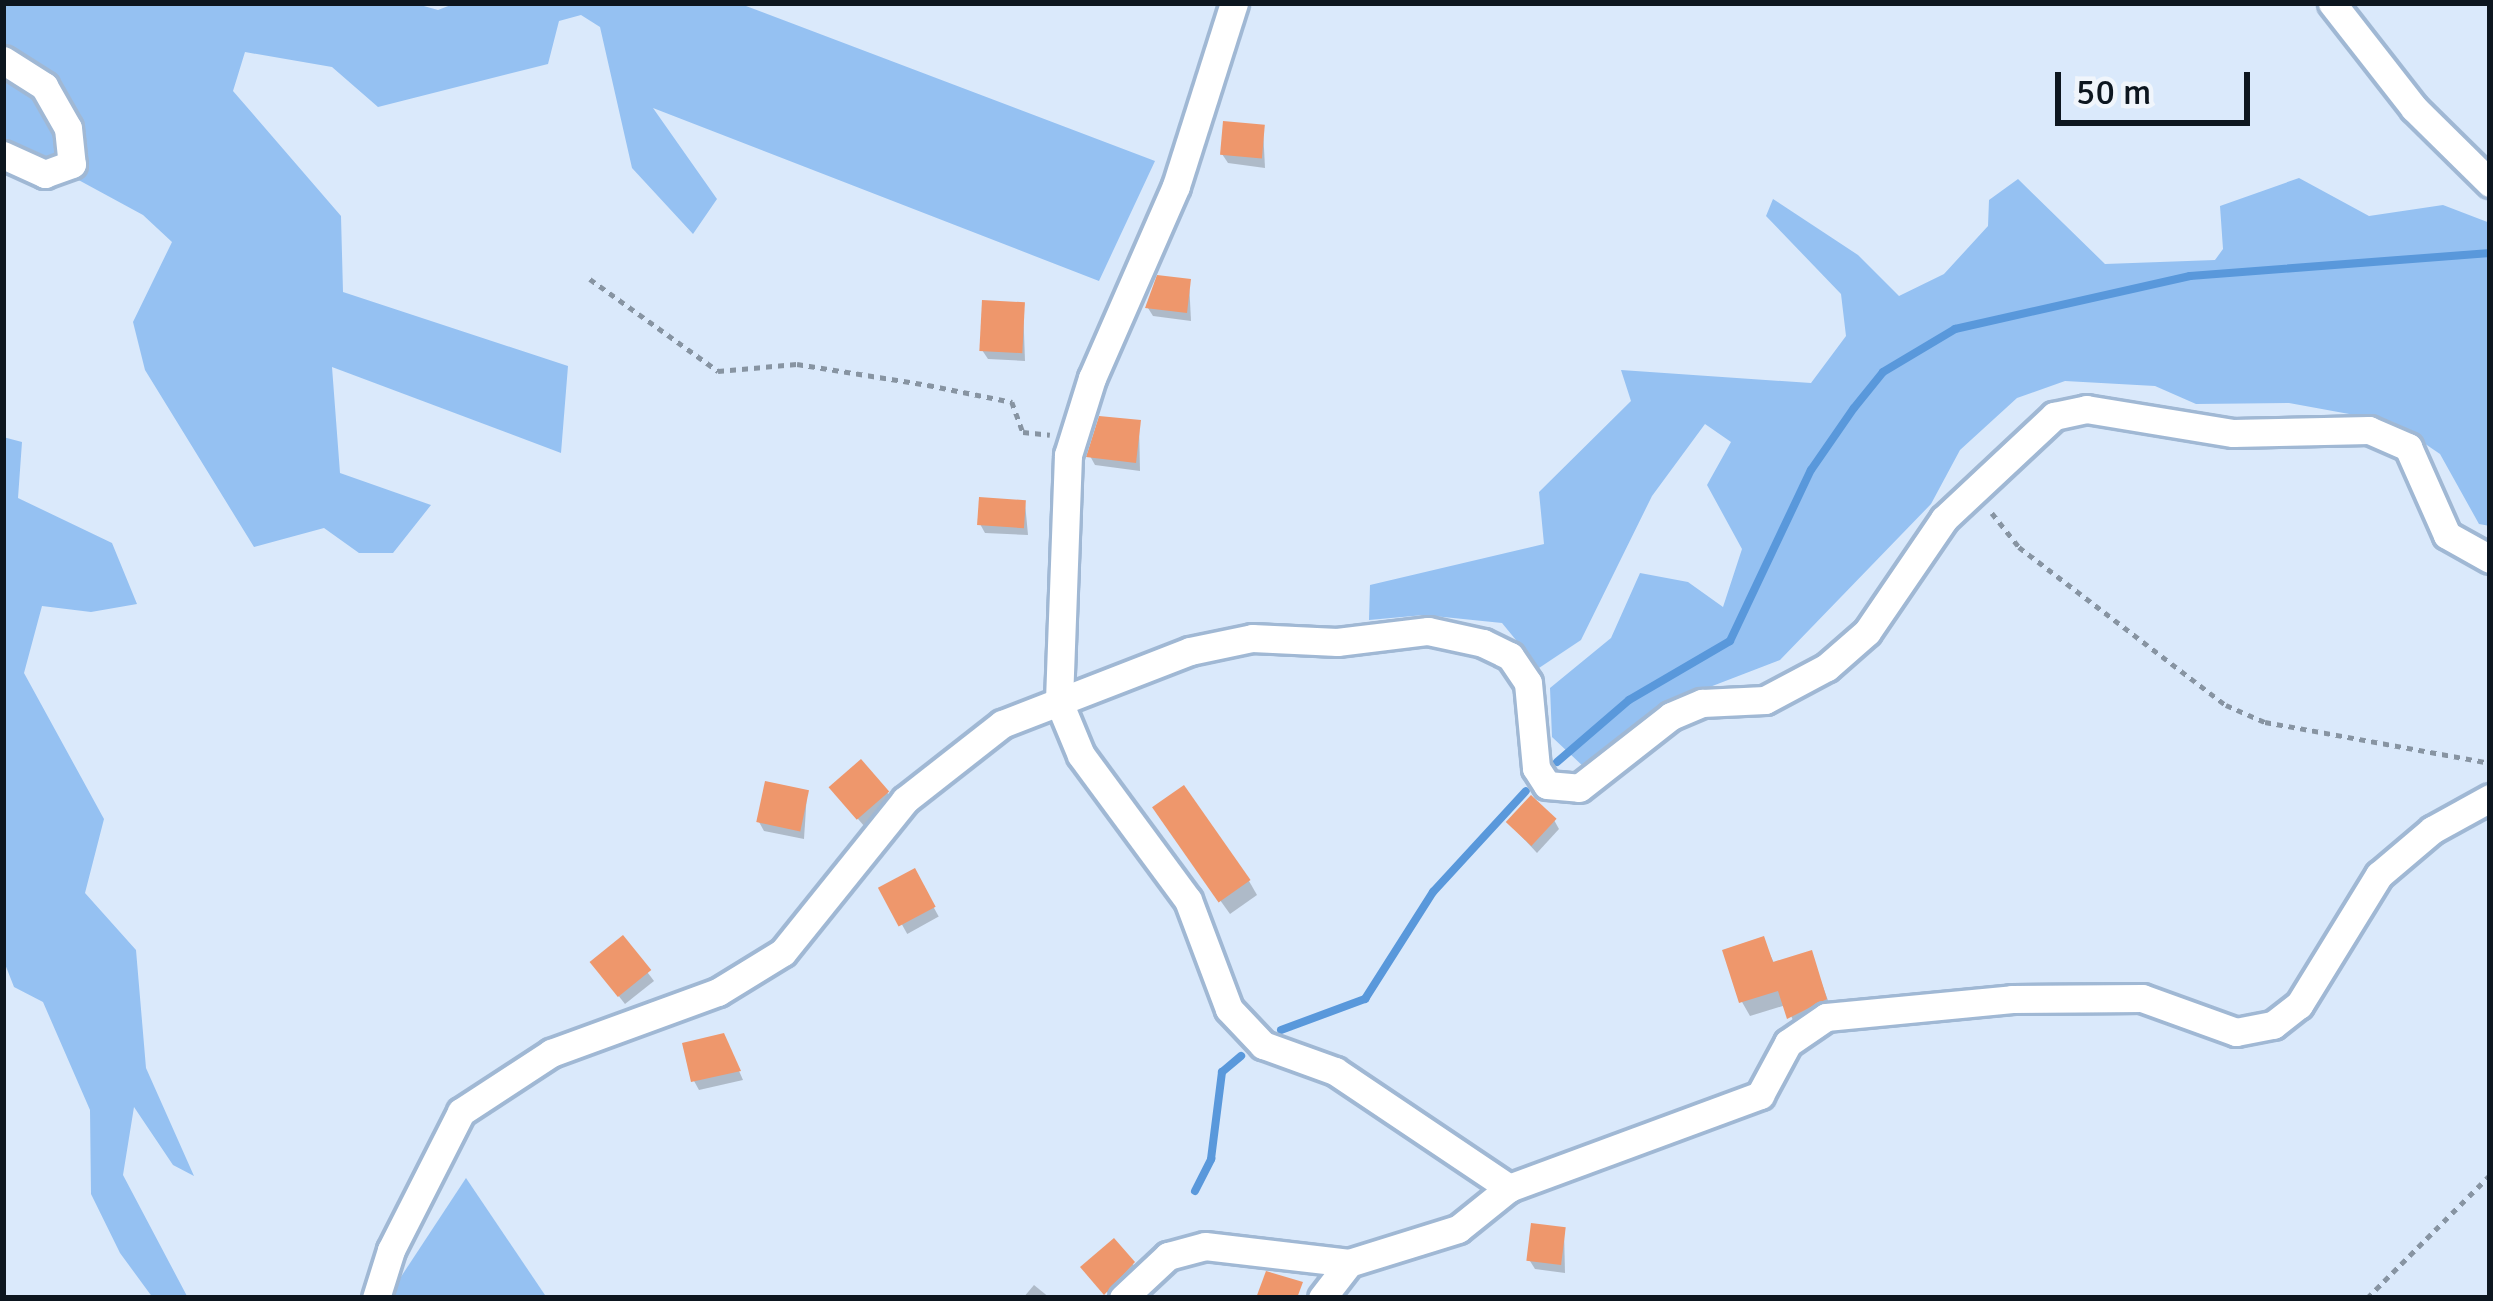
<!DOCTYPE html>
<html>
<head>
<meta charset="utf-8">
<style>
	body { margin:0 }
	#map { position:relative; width:2493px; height:1301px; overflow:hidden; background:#dae9fb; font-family:Signika,sans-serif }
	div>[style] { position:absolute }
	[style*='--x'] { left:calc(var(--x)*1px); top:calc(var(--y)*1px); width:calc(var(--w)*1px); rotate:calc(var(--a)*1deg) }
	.green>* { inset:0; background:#95c1f2 }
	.shadow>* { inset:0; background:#0003; transform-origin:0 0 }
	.stream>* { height:8px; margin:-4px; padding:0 4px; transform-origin:4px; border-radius:4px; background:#5998db }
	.building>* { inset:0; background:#ee976c; transform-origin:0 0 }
	.path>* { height:4.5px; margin-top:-2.25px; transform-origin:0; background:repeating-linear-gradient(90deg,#8794a2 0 6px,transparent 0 12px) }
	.roads { filter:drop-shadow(3px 0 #a0b8d4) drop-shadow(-3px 0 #a0b8d4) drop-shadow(0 3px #a0b8d4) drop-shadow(0 -3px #a0b8d4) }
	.minor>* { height:27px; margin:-13.5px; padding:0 13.5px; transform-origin:13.5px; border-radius:13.5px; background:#fff }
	span { translate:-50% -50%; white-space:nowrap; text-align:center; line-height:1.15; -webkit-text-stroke:12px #f0f5fb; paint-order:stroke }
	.frame { position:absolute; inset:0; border:6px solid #0d161f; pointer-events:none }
	.scale { position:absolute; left:2055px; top:72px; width:195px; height:54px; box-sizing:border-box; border:6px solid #0d161f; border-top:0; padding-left:15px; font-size:36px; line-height:42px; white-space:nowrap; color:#0d161f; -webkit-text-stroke:9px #f0f5fb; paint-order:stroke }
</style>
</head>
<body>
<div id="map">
	<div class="green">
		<i style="clip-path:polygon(3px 3px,413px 3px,438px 10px,456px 3px,738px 3px,1155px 161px,1099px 281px,653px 108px,717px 199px,693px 234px,632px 168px,600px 27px,581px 15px,559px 21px,548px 64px,378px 107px,332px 67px,245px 52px,233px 91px,341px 216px,343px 292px,568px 366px,561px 453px,332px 367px,340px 473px,431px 505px,393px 553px,359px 553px,324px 528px,254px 547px,145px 370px,133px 322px,172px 242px,143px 215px,3px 139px)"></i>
		<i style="clip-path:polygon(2299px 178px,2369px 216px,2443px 205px,2490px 223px,2490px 526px,2479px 524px,2440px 454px,2393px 422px,2289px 403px,2196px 404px,2155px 386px,2065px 381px,2017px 398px,1960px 450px,1931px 504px,1780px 660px,1663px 705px,1585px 768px,1552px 737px,1550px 688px,1611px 638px,1640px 573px,1688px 582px,1723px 607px,1742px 549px,1707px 485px,1731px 442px,1705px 424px,1652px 496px,1581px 640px,1539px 668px,1502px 623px,1424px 615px,1369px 620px,1370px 585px,1544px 544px,1539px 492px,1631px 401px,1621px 370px,1811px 383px,1846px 336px,1841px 294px,1766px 216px,1773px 199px,1858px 255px,1899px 296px,1944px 274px,1988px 226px,1989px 200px,2018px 179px,2105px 264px,2215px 260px,2223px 249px,2220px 206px)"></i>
		<i style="clip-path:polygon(3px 437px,22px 442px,18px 498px,112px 543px,137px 604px,91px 612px,42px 606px,24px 673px,104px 819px,85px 893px,136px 950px,146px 1068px,194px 1176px,173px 1165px,134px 1107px,123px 1175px,188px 1298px,153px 1298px,120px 1253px,91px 1194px,90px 1110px,43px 1002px,14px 987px,3px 959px)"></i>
		<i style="clip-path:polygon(466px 1178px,547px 1298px,387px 1298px)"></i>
	</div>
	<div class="shadow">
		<i style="clip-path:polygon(1263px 128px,1265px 168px,1228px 163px,1222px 154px)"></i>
		<i style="clip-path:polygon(1189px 281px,1191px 321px,1153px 316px,1148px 308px)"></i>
		<i style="clip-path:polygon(1023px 305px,1025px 361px,988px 359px,982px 350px)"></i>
		<i style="clip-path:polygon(1139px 423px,1140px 471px,1095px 465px,1090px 456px)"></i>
		<i style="clip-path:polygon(1025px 503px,1028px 535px,985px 533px,980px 524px)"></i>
		<i style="clip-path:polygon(887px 792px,892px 801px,865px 827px,838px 796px)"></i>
		<i style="clip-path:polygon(807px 793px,804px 839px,764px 831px,759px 822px)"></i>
		<i style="clip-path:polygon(1554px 820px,1559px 829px,1537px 853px,1509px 823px)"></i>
		<i style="clip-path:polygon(1164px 822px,1249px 881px,1257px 895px,1230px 914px)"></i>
		<i style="left:914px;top:872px;width:51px;height:36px;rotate:61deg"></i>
		<i style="clip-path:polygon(623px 940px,654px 981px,625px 1004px,599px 971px)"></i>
		<i style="clip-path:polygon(1763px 940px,1775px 965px,1811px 954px,1833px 1014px,1798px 1031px,1786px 1005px,1750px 1016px,1742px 1002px)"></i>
		<i style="clip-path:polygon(728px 1046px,743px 1080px,699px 1090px,694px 1081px)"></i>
		<i style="clip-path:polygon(1564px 1230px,1565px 1273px,1535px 1269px,1530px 1261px)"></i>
		<i style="clip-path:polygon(1133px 1264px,1138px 1273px,1114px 1298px,1089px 1277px)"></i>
		<i style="clip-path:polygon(1034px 1285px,1050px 1298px,1023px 1298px)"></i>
	</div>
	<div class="stream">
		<i style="--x:1557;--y:762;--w:95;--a:-40.7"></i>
		<i style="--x:1629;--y:700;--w:117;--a:-30.3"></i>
		<i style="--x:1730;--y:641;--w:189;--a:-64.7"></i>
		<i style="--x:1811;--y:470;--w:75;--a:-55.3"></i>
		<i style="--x:1854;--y:408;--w:46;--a:-51.1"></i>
		<i style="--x:1883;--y:372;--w:84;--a:-30.8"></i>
		<i style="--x:1955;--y:329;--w:241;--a:-12.7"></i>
		<i style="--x:2190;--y:276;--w:301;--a:-4.4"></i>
		<i style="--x:1281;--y:1030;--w:90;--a:-20.3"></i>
		<i style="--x:1365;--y:999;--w:127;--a:-57.6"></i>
		<i style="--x:1433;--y:892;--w:137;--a:-47.4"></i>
		<i style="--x:1195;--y:1191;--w:36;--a:-63"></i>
		<i style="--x:1211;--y:1159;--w:88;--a:-82.8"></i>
		<i style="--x:1222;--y:1072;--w:25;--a:-40"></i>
	</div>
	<div class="building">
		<i style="left:1223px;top:121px;width:42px;height:34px;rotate:5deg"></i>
		<i style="clip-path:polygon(1157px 275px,1191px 279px,1187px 313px,1145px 308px)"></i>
		<i style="left:982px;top:300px;width:43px;height:51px;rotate:3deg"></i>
		<i style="clip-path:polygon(1099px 416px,1141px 420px,1136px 463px,1086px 457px)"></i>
		<i style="left:979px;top:497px;width:47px;height:28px;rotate:4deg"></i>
		<i style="left:861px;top:759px;width:43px;height:43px;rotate:49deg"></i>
		<i style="left:765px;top:781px;width:45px;height:42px;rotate:12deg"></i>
		<i style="left:1184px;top:785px;width:116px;height:39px;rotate:55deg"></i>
		<i style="left:1531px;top:795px;width:35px;height:37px;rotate:43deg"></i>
		<i style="left:915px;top:868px;width:44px;height:42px;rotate:62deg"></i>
		<i style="left:623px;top:935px;width:45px;height:43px;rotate:51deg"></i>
		<i style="clip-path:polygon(1764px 936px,1773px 962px,1812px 950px,1827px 999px,1787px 1019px,1778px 991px,1739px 1003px,1722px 950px)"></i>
		<i style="clip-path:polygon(724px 1033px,741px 1071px,691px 1082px,682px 1043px)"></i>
		<i style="left:1531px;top:1223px;width:35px;height:38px;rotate:7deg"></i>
		<i style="clip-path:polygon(1114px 1238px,1135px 1262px,1104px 1295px,1080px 1267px)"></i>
		<i style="clip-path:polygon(1266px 1271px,1303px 1282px,1297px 1298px,1256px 1298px)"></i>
	</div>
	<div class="path">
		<i style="--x:590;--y:279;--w:158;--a:35.7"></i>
		<i style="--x:718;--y:371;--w:79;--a:-5.1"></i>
		<i style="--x:797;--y:364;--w:133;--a:9.1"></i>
		<i style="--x:928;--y:385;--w:86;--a:11.4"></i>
		<i style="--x:1012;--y:402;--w:32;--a:70"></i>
		<i style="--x:1023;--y:432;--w:27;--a:6"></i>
		<i style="--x:1992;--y:513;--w:43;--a:51.5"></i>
		<i style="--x:2019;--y:547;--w:260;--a:37.4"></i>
		<i style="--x:2226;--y:705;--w:43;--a:23.6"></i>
		<i style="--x:2265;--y:722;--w:229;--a:10.3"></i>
		<i style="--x:2367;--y:1298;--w:174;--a:-45"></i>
	</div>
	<div class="roads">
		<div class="minor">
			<i style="--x:1234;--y:3;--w:192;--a:107.6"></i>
			<i style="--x:1176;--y:186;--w:210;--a:113.6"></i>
			<i style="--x:1092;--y:378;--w:81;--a:107.3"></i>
			<i style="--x:1068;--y:455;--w:247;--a:92.1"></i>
			<i style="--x:1059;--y:702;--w:57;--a:67.5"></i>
			<i style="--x:1081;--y:755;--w:180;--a:53.6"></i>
			<i style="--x:1188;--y:900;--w:116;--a:69.4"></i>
			<i style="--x:1229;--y:1009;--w:50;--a:46.6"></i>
			<i style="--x:1263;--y:1045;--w:77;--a:19.9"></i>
			<i style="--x:1335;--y:1071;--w:210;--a:33.9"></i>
			<i style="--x:1509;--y:1188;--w:65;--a:141.2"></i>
			<i style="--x:1458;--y:1229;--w:114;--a:162.7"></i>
			<i style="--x:1349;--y:1263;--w:44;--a:127.6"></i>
			<i style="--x:2332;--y:3;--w:133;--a:52"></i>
			<i style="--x:2414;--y:108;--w:107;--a:44.6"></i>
			<i style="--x:3;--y:60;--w:49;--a:32.4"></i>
			<i style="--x:44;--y:86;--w:48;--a:60.3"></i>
			<i style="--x:68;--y:128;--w:36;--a:84"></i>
			<i style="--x:72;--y:164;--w:29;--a:160"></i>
			<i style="--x:45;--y:174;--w:46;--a:-155.7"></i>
			<i style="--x:1509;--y:1188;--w:268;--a:-20.3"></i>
			<i style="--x:1760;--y:1095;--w:59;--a:-61.7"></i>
			<i style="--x:1788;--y:1043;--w:46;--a:-34.4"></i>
			<i style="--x:1826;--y:1017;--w:187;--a:-5.5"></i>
			<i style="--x:2012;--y:999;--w:130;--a:-0.4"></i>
			<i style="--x:2142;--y:998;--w:100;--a:19.9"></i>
			<i style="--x:2236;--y:1032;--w:38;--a:-11"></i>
			<i style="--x:2273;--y:1025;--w:33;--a:-38"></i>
			<i style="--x:2299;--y:1005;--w:153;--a:-58.4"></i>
			<i style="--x:2379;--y:875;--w:70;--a:-40.3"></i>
			<i style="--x:2432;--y:830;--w:66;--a:-28.9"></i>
			<i style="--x:376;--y:1298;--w:50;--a:-72.6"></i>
			<i style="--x:391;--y:1250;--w:155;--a:-63.1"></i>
			<i style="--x:461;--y:1112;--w:108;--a:-33.2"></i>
			<i style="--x:551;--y:1053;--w:178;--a:-20.1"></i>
			<i style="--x:718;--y:992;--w:76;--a:-31.6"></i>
			<i style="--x:783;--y:952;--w:195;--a:-51.2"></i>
			<i style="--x:905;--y:800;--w:123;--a:-38.1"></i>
			<i style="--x:1002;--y:724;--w:202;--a:-21.2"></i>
			<i style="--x:1190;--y:651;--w:63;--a:-11.8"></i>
			<i style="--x:1252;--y:638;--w:85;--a:2.7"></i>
			<i style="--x:1337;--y:642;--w:92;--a:-6.9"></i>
			<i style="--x:1428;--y:631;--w:56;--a:12.3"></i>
			<i style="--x:1483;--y:643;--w:30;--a:26"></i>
			<i style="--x:1510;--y:656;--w:32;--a:56"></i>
			<i style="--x:1528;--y:683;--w:85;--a:84.6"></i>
			<i style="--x:1536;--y:768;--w:20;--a:57"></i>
			<i style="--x:1547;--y:785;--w:32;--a:5"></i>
			<i style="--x:1579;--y:788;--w:117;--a:-38"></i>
			<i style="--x:1671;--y:716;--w:34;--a:-23"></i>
			<i style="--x:1702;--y:703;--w:63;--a:-2.7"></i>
			<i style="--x:1765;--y:700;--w:70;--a:-28"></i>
			<i style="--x:1827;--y:667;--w:53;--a:-41.2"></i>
			<i style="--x:1867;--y:632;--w:137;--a:-55.7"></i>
			<i style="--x:1944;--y:519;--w:151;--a:-43.1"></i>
			<i style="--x:2054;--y:416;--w:33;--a:-12"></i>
			<i style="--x:2086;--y:409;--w:149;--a:9.3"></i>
			<i style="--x:2233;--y:433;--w:136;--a:-1.3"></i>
			<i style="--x:2369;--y:430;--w:43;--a:23.6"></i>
			<i style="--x:2408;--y:447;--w:96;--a:66.1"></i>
			<i style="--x:2447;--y:535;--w:49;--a:29.2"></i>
			<i style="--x:1123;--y:1298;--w:62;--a:-43"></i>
			<i style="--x:1168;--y:1256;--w:38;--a:-15"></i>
			<i style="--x:1205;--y:1246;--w:145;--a:6.7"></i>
		</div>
	</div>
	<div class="frame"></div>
	<div class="scale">50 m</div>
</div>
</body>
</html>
